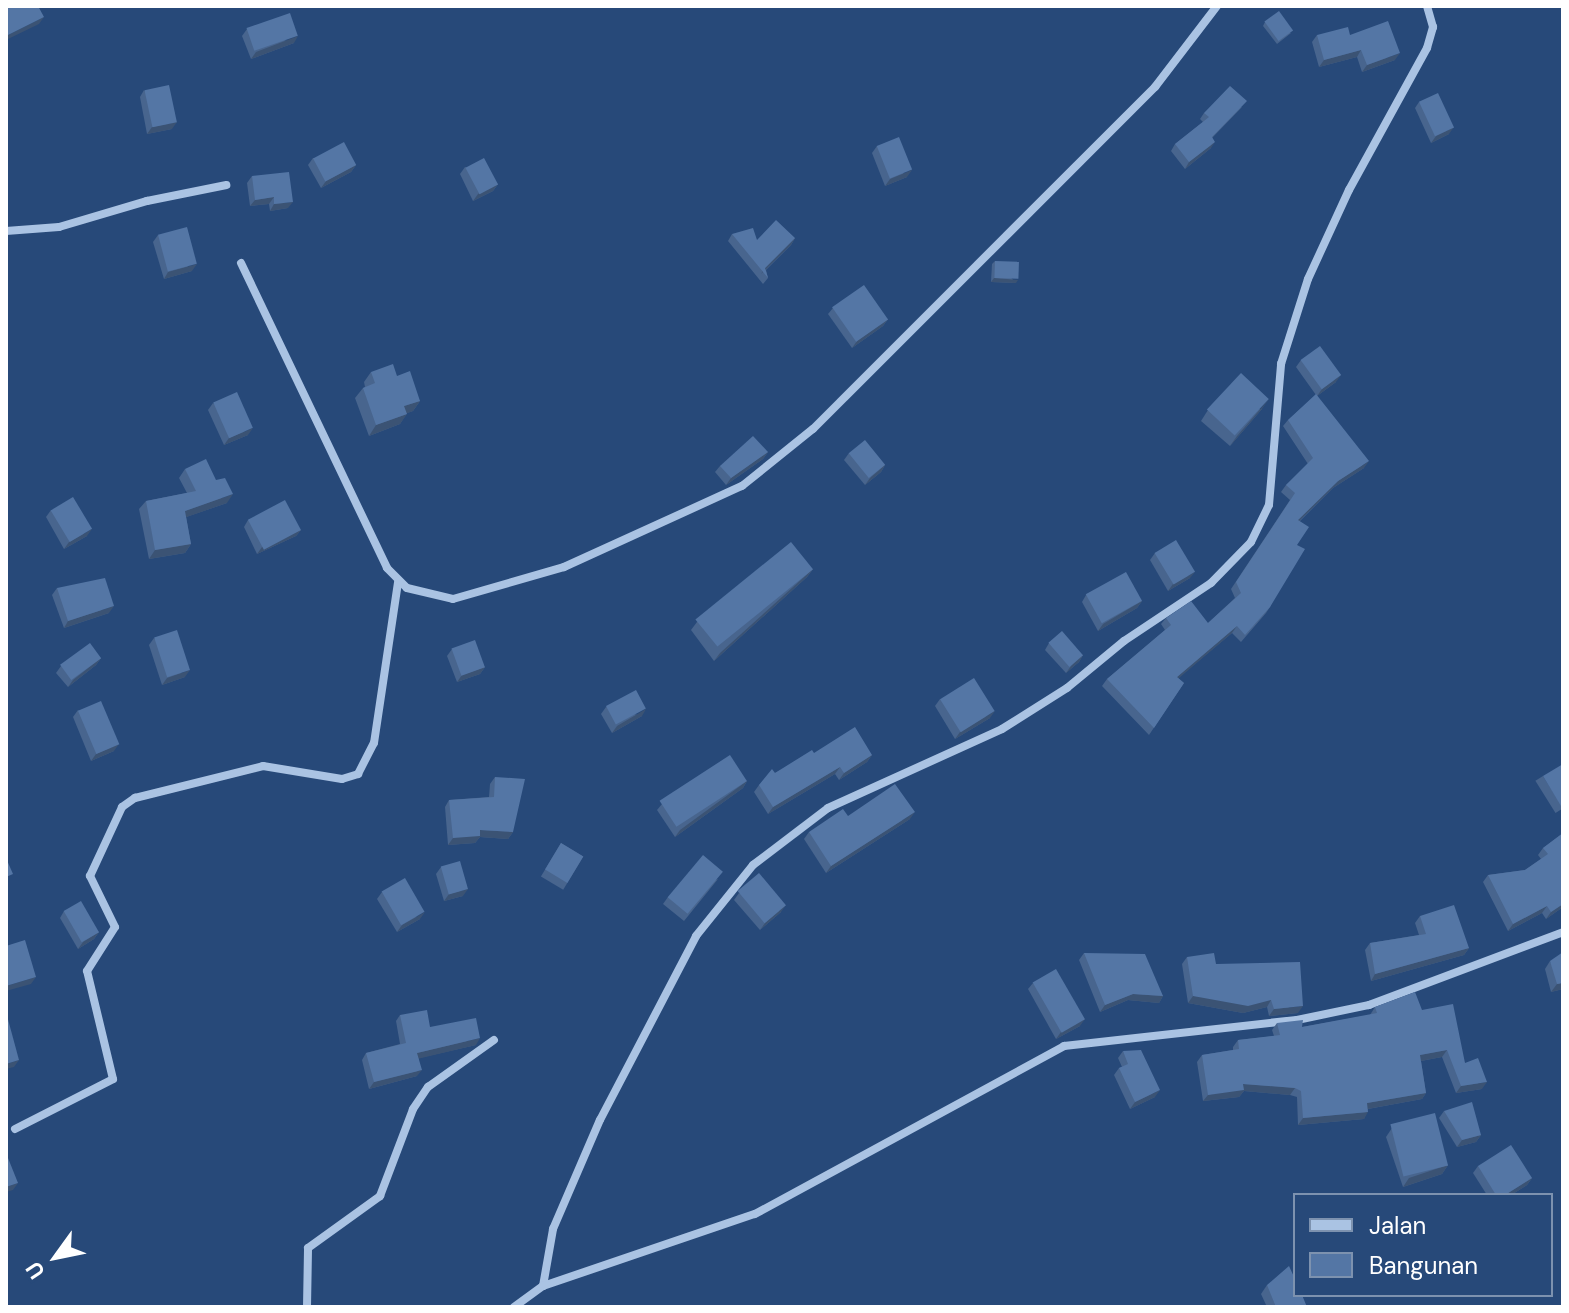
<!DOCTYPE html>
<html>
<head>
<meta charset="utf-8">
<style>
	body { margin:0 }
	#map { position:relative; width:1569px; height:1313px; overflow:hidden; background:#274979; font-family:"DM Sans",sans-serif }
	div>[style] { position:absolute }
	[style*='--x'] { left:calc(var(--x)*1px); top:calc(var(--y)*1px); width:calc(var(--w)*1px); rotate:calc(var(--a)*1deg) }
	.minor>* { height:8px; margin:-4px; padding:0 4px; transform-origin:4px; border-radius:4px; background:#aac3e3 }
	.wall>* { inset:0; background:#48658e; transform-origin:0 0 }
	.shaded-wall>* { inset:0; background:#3b5374 }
	.building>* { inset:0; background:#5476a5; transform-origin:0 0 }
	span { translate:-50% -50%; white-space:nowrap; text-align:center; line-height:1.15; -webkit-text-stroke:7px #274979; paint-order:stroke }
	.frame { position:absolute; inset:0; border:8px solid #fff; pointer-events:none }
	.legend { position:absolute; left:1293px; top:1193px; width:260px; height:104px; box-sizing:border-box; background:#274979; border:2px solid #7d92af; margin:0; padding:10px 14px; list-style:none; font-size:24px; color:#fff }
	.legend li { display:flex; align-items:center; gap:16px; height:40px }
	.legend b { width:40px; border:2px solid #7d92af }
	.north { position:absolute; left:16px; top:1217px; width:80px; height:80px; -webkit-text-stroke:6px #274979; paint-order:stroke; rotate:237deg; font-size:22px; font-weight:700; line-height:32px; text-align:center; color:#fff }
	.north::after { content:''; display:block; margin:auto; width:28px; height:36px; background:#fff; clip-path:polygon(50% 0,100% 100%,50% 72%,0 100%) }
</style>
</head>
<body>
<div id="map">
	<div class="minor">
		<i style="--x:6;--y:231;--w:53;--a:-4.3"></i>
		<i style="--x:59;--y:227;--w:92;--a:-16.5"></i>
		<i style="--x:147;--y:201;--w:81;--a:-11.4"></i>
		<i style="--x:241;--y:263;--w:338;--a:64.4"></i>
		<i style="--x:387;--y:568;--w:28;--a:45"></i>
		<i style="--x:407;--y:588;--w:47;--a:13.4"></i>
		<i style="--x:453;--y:599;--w:116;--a:-16.1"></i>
		<i style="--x:564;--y:567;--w:196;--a:-24.5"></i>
		<i style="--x:742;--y:486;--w:91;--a:-38.8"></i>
		<i style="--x:813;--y:429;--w:484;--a:-45"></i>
		<i style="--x:1155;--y:87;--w:102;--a:-52.6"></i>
		<i style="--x:15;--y:1129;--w:110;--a:-27"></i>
		<i style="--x:113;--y:1079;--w:111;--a:-103.5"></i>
		<i style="--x:87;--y:971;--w:52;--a:-57.5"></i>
		<i style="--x:115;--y:927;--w:57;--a:-116.1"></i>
		<i style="--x:90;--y:876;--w:76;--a:-65.1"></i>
		<i style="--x:122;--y:807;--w:16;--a:-35"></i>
		<i style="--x:135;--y:798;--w:132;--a:-14"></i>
		<i style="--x:263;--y:766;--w:80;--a:9.3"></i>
		<i style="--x:342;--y:779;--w:17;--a:-17"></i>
		<i style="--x:358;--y:774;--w:35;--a:-63"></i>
		<i style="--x:374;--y:743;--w:163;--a:-81.5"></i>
		<i style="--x:543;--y:1286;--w:58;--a:-80"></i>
		<i style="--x:553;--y:1229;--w:119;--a:-66.7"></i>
		<i style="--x:600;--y:1120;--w:208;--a:-62.4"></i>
		<i style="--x:696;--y:936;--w:91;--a:-51.2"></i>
		<i style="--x:753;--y:865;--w:94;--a:-37.2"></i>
		<i style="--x:828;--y:808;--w:191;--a:-24.4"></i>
		<i style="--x:1002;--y:729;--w:77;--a:-32.2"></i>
		<i style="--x:1067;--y:688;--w:74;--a:-39.5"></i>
		<i style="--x:1124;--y:641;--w:105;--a:-33.7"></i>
		<i style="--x:1211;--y:583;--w:57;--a:-45.7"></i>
		<i style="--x:1251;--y:542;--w:41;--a:-64.1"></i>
		<i style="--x:1269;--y:505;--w:142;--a:-85.1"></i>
		<i style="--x:1281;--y:364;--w:89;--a:-72.4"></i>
		<i style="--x:1308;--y:279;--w:98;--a:-65.3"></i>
		<i style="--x:1349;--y:190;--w:162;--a:-61.2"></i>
		<i style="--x:1427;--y:48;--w:22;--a:-74"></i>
		<i style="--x:1433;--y:27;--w:22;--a:-106"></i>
		<i style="--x:307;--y:1307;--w:59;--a:-89"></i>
		<i style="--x:308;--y:1248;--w:89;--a:-35.8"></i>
		<i style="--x:380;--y:1196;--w:93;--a:-69.2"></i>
		<i style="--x:413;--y:1109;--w:27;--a:-56"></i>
		<i style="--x:428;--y:1087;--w:81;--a:-35.5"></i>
		<i style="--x:514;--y:1307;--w:36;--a:-36"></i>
		<i style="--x:543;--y:1286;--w:224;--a:-18.8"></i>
		<i style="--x:755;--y:1214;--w:352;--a:-28.5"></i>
		<i style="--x:1064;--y:1046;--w:234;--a:-6.4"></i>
		<i style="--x:1297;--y:1020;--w:74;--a:-11.8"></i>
		<i style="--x:1369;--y:1005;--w:207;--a:-20.6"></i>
	</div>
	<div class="wall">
		<i style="clip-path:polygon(1265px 22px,1291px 33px,1277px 44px,1263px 26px)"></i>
		<i style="clip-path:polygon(247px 29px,294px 43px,251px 59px,242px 36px)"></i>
		<i style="clip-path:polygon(1317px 35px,1395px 60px,1362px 72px,1357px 57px,1319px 67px,1312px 42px)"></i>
		<i style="clip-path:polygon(144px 90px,172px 129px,147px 134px,140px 97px)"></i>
		<i style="clip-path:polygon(1419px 102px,1449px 134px,1431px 143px,1415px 108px)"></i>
		<i style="clip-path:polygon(1242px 107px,1212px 138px,1211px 148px,1185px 169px,1171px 151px,1175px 144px,1203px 122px,1200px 119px,1204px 113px)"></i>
		<i style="clip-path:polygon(877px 146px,907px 177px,885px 186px,872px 153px)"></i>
		<i style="clip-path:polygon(313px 158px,356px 165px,351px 172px,321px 188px,308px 165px)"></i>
		<i style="clip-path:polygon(465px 167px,498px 184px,493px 191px,473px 201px,460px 174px)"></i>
		<i style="clip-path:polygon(252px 176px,288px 208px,270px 211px,269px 204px,250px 206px,247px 183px)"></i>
		<i style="clip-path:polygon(732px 234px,757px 240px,795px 238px,791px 245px,766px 270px,768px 278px,763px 284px,728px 241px)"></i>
		<i style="clip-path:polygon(158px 235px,192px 271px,164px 279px,153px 242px)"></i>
		<i style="clip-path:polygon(995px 261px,1016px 283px,991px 282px,992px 264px)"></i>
		<i style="clip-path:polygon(833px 308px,888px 319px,883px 326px,852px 348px,828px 314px)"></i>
		<i style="clip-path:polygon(1301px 360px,1336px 382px,1317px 396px,1364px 468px,1333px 488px,1300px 521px,1297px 545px,1270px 607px,1266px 613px,1241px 642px,1232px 633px,1178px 678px,1184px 683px,1149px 735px,1102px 686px,1107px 679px,1165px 630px,1161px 624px,1166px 618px,1208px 623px,1235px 598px,1231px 589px,1290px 500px,1281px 492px,1286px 485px,1308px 464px,1283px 426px,1288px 420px,1316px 395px,1296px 367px)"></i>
		<i style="clip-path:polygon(371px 372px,397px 376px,420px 401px,413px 411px,407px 413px,400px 424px,369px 436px,355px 398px,363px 388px,365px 387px,364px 382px)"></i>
		<i style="clip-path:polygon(213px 403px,248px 435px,224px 445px,208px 410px)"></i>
		<i style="clip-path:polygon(1262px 409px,1230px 446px,1201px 421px,1208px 410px)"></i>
		<i style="clip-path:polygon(768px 452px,763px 459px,726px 485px,715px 472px,720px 466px)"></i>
		<i style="clip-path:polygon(849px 453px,885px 465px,881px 472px,865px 485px,844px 460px)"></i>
		<i style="clip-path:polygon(185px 469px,227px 503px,186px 517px,191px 544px,185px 553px,149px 559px,139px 509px,146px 501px,187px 493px,179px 478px)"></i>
		<i style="clip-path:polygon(51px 510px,87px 536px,64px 549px,46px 517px)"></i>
		<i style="clip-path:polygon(248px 520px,301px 530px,296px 536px,257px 554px,244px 527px)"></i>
		<i style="clip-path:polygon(1155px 553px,1190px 578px,1168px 591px,1150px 560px)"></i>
		<i style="clip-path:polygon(813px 569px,807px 577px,714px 661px,691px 630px,697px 622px)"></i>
		<i style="clip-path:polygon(57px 588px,109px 613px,64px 628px,52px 595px)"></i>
		<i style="clip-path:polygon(1086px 595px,1142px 601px,1137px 608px,1098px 631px,1082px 602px)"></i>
		<i style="clip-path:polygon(154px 638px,185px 677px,162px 685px,149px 645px)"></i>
		<i style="clip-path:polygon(1049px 643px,1083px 655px,1079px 662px,1066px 673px,1045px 650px)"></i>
		<i style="clip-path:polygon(452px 649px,485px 667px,480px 674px,457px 682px,447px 656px)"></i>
		<i style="clip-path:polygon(101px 658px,96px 665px,68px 687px,56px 673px,61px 666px)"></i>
		<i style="clip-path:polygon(940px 699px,990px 718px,955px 739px,935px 706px)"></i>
		<i style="clip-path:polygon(606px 707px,642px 716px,612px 733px,601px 714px)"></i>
		<i style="clip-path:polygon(78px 710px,114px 751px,91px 761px,73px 717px)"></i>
		<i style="clip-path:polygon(814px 753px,872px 755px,867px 762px,839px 780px,835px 774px,768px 814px,754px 792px,759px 785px,775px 773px)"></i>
		<i style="left:1543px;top:776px;width:38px;height:9px;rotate:58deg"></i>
		<i style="clip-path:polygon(495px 777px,513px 832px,508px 839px,480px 837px,475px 843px,448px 845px,445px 807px,449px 800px,489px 797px,490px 784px)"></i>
		<i style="clip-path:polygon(747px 781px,743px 788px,675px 837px,657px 810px,662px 804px)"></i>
		<i style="clip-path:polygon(910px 819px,826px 873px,804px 839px,809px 832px)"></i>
		<i style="clip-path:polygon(1563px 833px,1563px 907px,1546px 919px,1542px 913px,1508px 931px,1483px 882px,1488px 875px,1525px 870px,1541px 859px,1538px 855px,1543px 848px)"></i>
		<i style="left:561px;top:843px;width:26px;height:39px;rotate:31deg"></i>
		<i style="clip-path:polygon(441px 867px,463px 896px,444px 901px,436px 874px)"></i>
		<i style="clip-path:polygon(718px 879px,684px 921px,663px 904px,668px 897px)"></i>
		<i style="clip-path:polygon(382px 892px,420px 919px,397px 932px,377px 899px)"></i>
		<i style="clip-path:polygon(739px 893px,781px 912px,760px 930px,734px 900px)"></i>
		<i style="clip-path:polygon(64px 911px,99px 932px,94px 939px,78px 949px,60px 918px)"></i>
		<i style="clip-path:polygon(1420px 916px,1469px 948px,1464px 955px,1371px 981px,1365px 950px,1370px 943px,1419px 935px,1415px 923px)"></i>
		<i style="clip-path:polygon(1084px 953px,1163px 996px,1159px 1003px,1128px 1000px,1100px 1012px,1079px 960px)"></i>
		<i style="clip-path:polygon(1187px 957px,1216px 964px,1298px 1013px,1269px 1016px,1267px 1007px,1243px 1013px,1188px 1003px,1182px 964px)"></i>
		<i style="clip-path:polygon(1550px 961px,1563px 989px,1551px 992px,1545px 969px)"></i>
		<i style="clip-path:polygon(1033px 983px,1080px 1026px,1056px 1039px,1028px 989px)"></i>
		<i style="clip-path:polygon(1375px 1007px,1422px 1010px,1465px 1063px,1482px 1089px,1456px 1093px,1442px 1057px,1421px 1061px,1426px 1093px,1422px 1099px,1368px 1109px,1364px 1119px,1298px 1125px,1297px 1097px,1290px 1095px,1244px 1091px,1239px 1097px,1203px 1101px,1197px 1062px,1202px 1055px,1233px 1050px,1233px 1047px,1238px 1040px,1274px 1036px,1272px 1030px,1277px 1023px,1302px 1027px,1370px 1015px)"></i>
		<i style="clip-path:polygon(400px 1015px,430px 1027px,476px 1045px,419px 1058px,417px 1076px,369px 1089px,362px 1060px,366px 1053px,400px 1044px,396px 1021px)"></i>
		<i style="clip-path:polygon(1123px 1051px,1155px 1097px,1130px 1109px,1114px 1075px,1119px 1068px,1122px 1067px,1118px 1058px)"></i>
		<i style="clip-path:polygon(1444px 1111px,1481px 1135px,1476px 1142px,1457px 1147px,1439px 1118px)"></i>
		<i style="clip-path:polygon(1392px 1128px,1448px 1165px,1442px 1174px,1403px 1187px,1386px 1137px)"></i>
		<i style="clip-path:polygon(1478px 1166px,1532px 1178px,1527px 1185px,1511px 1195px,1487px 1195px,1473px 1173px)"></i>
		<i style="clip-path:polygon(1267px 1285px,1307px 1307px,1267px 1307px,1261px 1294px)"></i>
	</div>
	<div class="shaded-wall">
		<i style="clip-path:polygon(44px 17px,39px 24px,6px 40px,6px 36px)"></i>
		<i style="clip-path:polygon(298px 36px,294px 43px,251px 59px,256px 52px)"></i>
		<i style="clip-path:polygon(1361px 50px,1357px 57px,1319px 67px,1324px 60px)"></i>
		<i style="clip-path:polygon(1400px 53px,1395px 60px,1362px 72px,1367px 65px)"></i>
		<i style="clip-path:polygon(177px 122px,172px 129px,147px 134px,152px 127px)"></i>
		<i style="clip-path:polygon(1454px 127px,1449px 134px,1431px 143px,1436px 136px)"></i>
		<i style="clip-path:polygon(1215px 142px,1211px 148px,1185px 169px,1189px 162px)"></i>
		<i style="clip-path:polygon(356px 165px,351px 172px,321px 188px,326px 181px)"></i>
		<i style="clip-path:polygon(912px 170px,907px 177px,885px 186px,890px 179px)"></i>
		<i style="clip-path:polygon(498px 184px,493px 191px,473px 201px,478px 194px)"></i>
		<i style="clip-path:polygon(274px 197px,269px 204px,250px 206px,255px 200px)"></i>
		<i style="clip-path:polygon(293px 202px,288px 208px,270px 211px,274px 204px)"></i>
		<i style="clip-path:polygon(795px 238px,791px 245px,761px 274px,765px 268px)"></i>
		<i style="clip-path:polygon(197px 264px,192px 271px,164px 279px,168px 272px)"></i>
		<i style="clip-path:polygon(994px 278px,1018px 280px,1016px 283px,991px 282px)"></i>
		<i style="clip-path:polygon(888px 319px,883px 326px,852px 348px,857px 341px)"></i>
		<i style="clip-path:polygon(1341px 375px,1336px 382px,1317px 396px,1322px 389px)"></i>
		<i style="clip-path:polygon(1269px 399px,1262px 409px,1230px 446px,1237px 436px)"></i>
		<i style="clip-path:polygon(420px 401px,413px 411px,397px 417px,404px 406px)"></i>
		<i style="clip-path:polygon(407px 414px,400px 424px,369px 436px,376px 425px)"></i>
		<i style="clip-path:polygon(253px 428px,248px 435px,224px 445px,229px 438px)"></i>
		<i style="clip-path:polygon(768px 452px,763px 459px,726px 485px,731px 478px)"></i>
		<i style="clip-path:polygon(1369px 461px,1364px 468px,1333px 488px,1293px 527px,1298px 520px,1338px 481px)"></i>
		<i style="clip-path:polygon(885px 465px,881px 472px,865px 485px,870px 478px)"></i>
		<i style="clip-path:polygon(233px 494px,227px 503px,178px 520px,185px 511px)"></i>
		<i style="clip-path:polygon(92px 529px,87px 536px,64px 549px,69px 542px)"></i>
		<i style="clip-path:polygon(301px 530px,296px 536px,257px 554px,262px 547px)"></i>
		<i style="clip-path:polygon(191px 544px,185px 553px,149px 559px,155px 550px)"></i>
		<i style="clip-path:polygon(813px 569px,807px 577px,714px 661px,720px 653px)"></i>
		<i style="clip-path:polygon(1195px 572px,1190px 578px,1168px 591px,1173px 584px)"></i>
		<i style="clip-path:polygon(1142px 601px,1137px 608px,1098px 631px,1103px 624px)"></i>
		<i style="clip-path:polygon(114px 606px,109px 613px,64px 628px,68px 621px)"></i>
		<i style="clip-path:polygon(1237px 626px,1232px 633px,1172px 684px,1177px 677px)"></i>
		<i style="clip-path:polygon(1083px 655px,1079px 662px,1066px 673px,1071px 666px)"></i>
		<i style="clip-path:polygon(101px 658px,96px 665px,68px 687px,73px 680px)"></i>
		<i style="clip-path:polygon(485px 667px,480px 674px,457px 682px,462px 675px)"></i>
		<i style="clip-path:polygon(190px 670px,185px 677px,162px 685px,167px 678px)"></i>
		<i style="clip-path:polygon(646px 709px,642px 716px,612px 733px,617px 726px)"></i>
		<i style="clip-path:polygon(995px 711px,990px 718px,955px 739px,960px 732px)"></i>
		<i style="clip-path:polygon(119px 744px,114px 751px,91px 761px,96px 754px)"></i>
		<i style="clip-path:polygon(872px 755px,867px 762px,839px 780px,844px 773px)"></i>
		<i style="clip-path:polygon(840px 767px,835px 774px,768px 814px,773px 807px)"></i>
		<i style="clip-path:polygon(747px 781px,743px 788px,675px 837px,680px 830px)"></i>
		<i style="clip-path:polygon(915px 812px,910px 819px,826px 873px,831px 866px)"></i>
		<i style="clip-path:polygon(480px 830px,513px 832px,508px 839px,480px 837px,475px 843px,448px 845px,453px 838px)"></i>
		<i style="clip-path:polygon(468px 889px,463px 896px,444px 901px,449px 894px)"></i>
		<i style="clip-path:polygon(1563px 904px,1563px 907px,1546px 919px,1551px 912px)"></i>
		<i style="clip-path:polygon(786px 905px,781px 912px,760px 930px,765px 923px)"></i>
		<i style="clip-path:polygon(1547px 906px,1542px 913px,1508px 931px,1513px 924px)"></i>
		<i style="clip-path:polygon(425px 912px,420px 919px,397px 932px,402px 925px)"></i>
		<i style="clip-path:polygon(99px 932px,94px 939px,78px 949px,83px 942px)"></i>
		<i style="clip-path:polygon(1469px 948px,1464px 955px,1371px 981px,1375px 974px)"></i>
		<i style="clip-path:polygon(36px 977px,31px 984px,6px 991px,6px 986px)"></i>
		<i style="clip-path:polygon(1563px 983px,1563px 989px,1551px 992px,1557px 984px)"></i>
		<i style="clip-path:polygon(1133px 994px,1163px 996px,1159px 1003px,1128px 1000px,1100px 1012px,1105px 1005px)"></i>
		<i style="clip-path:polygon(1193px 996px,1271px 1000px,1267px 1007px,1243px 1013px,1188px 1003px)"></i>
		<i style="clip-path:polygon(1303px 1006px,1298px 1013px,1269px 1016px,1274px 1009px)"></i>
		<i style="clip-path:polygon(1085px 1019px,1080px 1026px,1056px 1039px,1061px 1032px)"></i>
		<i style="clip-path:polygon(480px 1038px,476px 1045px,413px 1060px,417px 1053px)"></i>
		<i style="clip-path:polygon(1447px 1050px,1442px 1057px,1415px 1062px,1420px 1055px)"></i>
		<i style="clip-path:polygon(19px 1060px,14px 1067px,6px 1069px,6px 1064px)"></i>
		<i style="clip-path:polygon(422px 1070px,417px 1076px,369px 1089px,374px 1082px)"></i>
		<i style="clip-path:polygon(1487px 1082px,1482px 1089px,1456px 1093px,1461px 1086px)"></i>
		<i style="clip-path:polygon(1243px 1084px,1295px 1088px,1290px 1095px,1244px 1091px,1239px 1097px,1203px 1101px,1208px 1095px)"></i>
		<i style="clip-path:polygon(1160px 1090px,1155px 1097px,1130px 1109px,1135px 1102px)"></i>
		<i style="clip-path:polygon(1426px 1093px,1422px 1099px,1362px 1110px,1367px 1103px)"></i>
		<i style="clip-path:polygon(1368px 1112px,1364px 1119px,1298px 1125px,1303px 1118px)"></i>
		<i style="clip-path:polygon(1481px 1135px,1476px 1142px,1457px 1147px,1462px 1140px)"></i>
		<i style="clip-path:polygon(1448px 1165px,1442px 1174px,1403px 1187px,1409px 1178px)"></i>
		<i style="clip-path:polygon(1532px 1178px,1527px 1185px,1511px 1195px,1505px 1195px)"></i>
		<i style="clip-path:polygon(18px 1183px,13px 1190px,6px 1192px,6px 1187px)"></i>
	</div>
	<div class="building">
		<i style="clip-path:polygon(7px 6px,38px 6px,44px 17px,6px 36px,6px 7px)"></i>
		<i style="left:1279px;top:11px;width:24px;height:18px;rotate:54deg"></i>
		<i style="left:290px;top:13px;width:24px;height:46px;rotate:71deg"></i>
		<i style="clip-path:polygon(1388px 21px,1400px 53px,1367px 65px,1361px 50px,1324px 60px,1317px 35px,1348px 27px,1350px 35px)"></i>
		<i style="left:169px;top:85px;width:38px;height:25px;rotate:78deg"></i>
		<i style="clip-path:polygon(1230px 86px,1247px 101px,1212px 137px,1215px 142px,1189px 162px,1175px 144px,1209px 117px,1204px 113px)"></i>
		<i style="left:1438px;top:93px;width:38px;height:21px;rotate:65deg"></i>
		<i style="left:899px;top:137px;width:35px;height:24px;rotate:68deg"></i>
		<i style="left:344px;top:142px;width:26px;height:35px;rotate:62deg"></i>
		<i style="left:484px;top:158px;width:30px;height:21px;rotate:62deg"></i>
		<i style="clip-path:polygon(289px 172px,293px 202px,274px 204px,274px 197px,255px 200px,252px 176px)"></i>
		<i style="clip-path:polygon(776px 220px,795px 238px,765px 268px,768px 278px,732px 234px,753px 228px,757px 240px)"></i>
		<i style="left:187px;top:227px;width:38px;height:30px;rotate:75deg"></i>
		<i style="left:995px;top:261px;width:24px;height:17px;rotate:2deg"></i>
		<i style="left:864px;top:285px;width:42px;height:39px;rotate:55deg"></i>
		<i style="left:1320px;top:346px;width:36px;height:24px;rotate:54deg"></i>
		<i style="clip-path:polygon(393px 364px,397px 376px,410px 371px,420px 401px,404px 406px,407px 414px,376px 425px,363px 388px,375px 383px,371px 372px)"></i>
		<i style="left:1241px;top:373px;width:38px;height:50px;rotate:43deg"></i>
		<i style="left:237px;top:392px;width:39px;height:26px;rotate:66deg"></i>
		<i style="clip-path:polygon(1316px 394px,1369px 461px,1338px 481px,1298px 520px,1309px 527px,1297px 545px,1305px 549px,1270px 607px,1245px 635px,1237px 626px,1177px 677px,1184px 683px,1154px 728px,1107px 679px,1171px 625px,1166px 618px,1191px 601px,1208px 623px,1241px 593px,1236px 582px,1295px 493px,1286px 485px,1313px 458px,1288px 420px)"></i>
		<i style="clip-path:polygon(753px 436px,768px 452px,731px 478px,720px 466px)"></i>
		<i style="left:865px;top:440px;width:32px;height:21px;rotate:51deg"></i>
		<i style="clip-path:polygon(206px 459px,216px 480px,225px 478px,233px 494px,185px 511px,191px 544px,155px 550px,146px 501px,196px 491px,185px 469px)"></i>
		<i style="left:73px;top:497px;width:37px;height:26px;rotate:59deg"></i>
		<i style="left:285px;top:500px;width:34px;height:42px;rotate:62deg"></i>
		<i style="left:1176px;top:540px;width:37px;height:25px;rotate:59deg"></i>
		<i style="left:791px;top:542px;width:35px;height:123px;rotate:51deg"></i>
		<i style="left:1126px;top:572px;width:33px;height:46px;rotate:61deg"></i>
		<i style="clip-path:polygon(105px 578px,114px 606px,68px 621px,57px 588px)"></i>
		<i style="left:177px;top:630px;width:42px;height:24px;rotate:72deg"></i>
		<i style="left:1062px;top:631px;width:32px;height:18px;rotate:49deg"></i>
		<i style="left:475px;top:640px;width:29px;height:25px;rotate:70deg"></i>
		<i style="left:90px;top:643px;width:19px;height:37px;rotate:54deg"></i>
		<i style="left:974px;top:678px;width:39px;height:40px;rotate:58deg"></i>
		<i style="left:636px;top:690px;width:21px;height:34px;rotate:62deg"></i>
		<i style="left:101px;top:701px;width:47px;height:25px;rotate:67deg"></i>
		<i style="clip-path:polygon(855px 727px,872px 755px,844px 773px,840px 767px,773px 807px,759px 785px,772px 769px,775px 773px,812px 750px,814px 753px)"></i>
		<i style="left:730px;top:755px;width:31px;height:84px;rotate:57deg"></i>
		<i style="clip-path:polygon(1563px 764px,1563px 804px,1561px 806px,1543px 776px)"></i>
		<i style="clip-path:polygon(495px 777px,525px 779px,513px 832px,480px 830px,480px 836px,453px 838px,449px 800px,494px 797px)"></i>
		<i style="clip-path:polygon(895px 784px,915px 812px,831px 866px,809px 832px,843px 809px,848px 816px)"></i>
		<i style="clip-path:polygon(1563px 833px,1563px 904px,1551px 912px,1547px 906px,1513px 924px,1488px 875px,1525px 870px,1548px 854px,1543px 848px)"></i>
		<i style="left:561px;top:843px;width:26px;height:31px;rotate:31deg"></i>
		<i style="left:703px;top:855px;width:26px;height:55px;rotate:40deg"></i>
		<i style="clip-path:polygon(6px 858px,13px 874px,6px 877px)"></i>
		<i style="left:460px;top:861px;width:29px;height:20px;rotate:74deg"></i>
		<i style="left:759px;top:873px;width:42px;height:28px;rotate:50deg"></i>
		<i style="left:405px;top:878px;width:39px;height:27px;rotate:60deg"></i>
		<i style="left:81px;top:901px;width:36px;height:20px;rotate:60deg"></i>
		<i style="clip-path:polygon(1454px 905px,1469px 948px,1375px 974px,1370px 943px,1426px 934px,1420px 916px)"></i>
		<i style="clip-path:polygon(25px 940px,36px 977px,6px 986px,6px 946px)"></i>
		<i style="clip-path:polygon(1563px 952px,1563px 983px,1557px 984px,1550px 961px)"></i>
		<i style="clip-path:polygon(1084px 953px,1145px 954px,1163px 996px,1133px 994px,1105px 1005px)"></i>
		<i style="clip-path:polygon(1214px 953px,1216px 964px,1300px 962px,1303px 1006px,1274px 1009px,1271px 1000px,1248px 1006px,1193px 996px,1187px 957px)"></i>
		<i style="left:1056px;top:969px;width:58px;height:27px;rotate:60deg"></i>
		<i style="clip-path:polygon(1415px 992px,1422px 1010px,1453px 1004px,1465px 1063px,1478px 1058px,1487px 1082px,1461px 1086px,1447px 1050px,1420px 1055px,1426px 1093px,1367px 1103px,1368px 1112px,1303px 1118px,1301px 1091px,1295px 1088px,1243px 1084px,1244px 1090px,1208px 1095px,1202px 1055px,1239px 1049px,1238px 1040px,1280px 1035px,1277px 1023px,1303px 1020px,1302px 1027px,1377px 1013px,1375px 1007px)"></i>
		<i style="clip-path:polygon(427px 1010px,430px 1027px,476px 1018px,480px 1038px,417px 1053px,422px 1070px,374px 1082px,366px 1053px,406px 1043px,400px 1015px)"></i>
		<i style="clip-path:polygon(6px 1012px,19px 1060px,6px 1064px)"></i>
		<i style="clip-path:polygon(1141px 1050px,1160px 1090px,1135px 1102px,1119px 1068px,1128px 1064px,1123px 1051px)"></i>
		<i style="clip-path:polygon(1472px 1102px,1481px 1135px,1462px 1140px,1444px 1111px)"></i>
		<i style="left:1435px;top:1113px;width:54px;height:46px;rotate:76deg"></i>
		<i style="clip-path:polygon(1511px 1145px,1532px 1178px,1505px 1195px,1496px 1195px,1478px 1166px)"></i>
		<i style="clip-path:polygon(6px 1153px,18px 1183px,6px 1187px)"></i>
		<i style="clip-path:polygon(1289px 1266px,1295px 1279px,1295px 1295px,1302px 1295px,1307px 1307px,1276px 1307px,1267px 1285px)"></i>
	</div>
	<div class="frame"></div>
	<ul class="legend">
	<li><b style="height:10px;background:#aac3e3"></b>Jalan</li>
	<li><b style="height:22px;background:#5476a5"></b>Bangunan</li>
	</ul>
	<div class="north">U</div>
</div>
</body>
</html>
